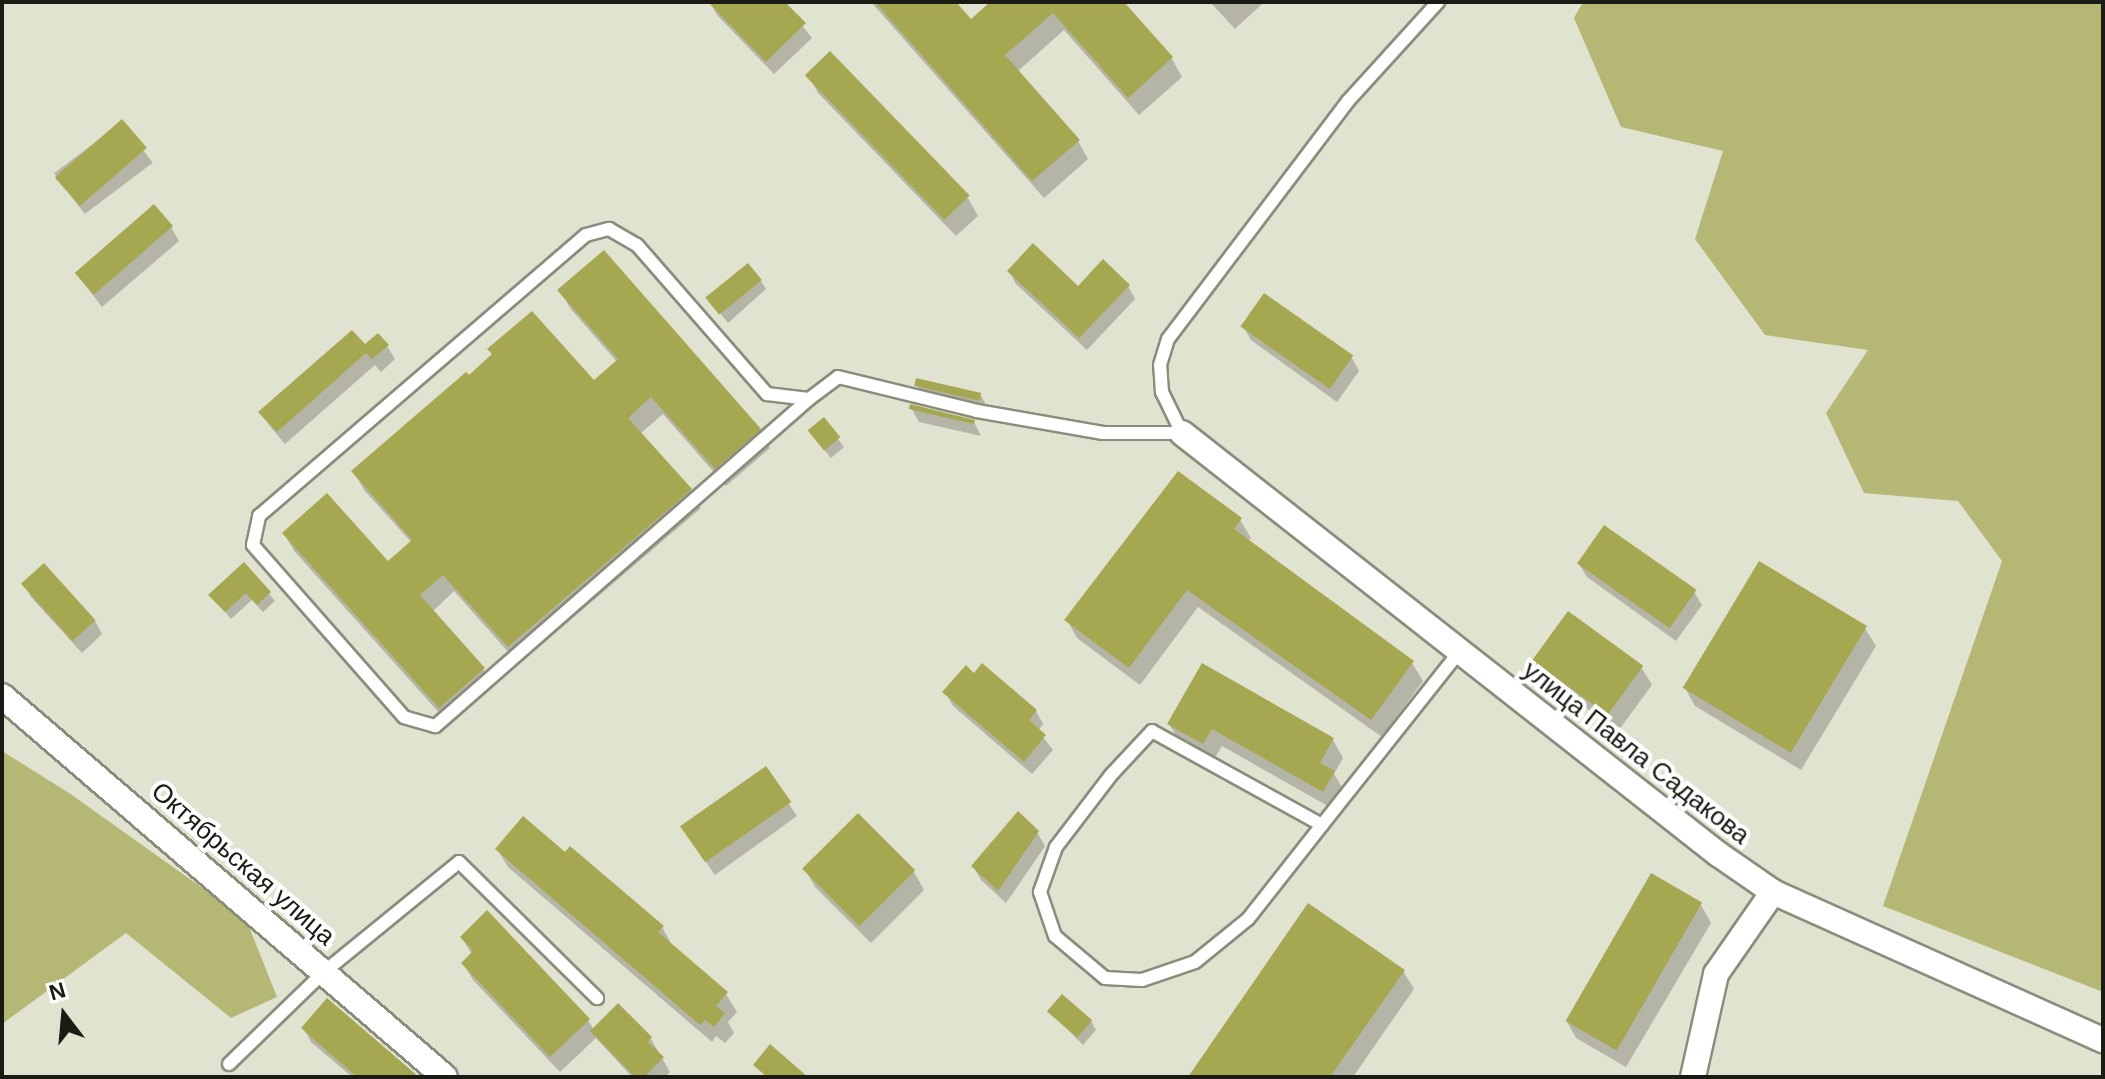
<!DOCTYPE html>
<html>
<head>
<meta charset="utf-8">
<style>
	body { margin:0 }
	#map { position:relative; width:2105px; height:1079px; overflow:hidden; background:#e1e3d1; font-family:Helvetica,sans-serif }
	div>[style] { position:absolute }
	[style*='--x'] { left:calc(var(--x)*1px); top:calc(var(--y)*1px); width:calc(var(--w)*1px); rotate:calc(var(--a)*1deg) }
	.green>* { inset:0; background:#b5b874 }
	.shadow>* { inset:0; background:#0003; transform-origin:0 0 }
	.building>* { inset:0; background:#a5a850; transform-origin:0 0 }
	.roads { filter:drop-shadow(2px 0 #8b8d7c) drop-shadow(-2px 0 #8b8d7c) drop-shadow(0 2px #8b8d7c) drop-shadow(0 -2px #8b8d7c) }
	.lane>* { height:12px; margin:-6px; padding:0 6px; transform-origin:6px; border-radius:6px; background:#fff }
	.street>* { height:24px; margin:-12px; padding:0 12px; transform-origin:12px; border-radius:12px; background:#fff }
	span { translate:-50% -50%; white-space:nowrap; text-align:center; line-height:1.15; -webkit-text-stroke:8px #fff; paint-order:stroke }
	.street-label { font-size:26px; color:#1a1b14 }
	.frame { position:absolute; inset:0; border:4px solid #1a1b14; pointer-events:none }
	.north { position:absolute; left:24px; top:975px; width:80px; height:80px; -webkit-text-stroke:6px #fff; paint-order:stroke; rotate:344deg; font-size:22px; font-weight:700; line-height:32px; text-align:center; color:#1a1b14 }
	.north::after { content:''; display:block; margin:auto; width:28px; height:36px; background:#1a1b14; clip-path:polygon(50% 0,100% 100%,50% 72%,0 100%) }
</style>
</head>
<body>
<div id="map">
	<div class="green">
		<i style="clip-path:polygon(1583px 2px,2103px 2px,2103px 992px,1883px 906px,2002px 561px,1958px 501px,1864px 493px,1826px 413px,1868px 350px,1765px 335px,1695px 239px,1723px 151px,1621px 127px,1574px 18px)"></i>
		<i style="clip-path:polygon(2px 751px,69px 793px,246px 919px,277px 997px,231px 1018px,126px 933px,2px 1024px)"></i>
	</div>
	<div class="shadow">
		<i style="clip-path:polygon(710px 2px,783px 2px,812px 38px,774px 74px,717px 15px)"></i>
		<i style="clip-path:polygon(871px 2px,953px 2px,971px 22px,993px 2px,1122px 2px,1172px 59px,1182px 77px,1139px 115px,1064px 30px,1017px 72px,1078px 141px,1088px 159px,1044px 198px)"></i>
		<i style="clip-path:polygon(1210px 2px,1264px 2px,1235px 29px)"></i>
		<i style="clip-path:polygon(830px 54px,968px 198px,978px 216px,956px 236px,818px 93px,808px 75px)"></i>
		<i style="left:122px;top:122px;width:51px;height:85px;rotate:53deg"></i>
		<i style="clip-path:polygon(171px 227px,179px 241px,102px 307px,76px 273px)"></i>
		<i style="clip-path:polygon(1009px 271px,1078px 288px,1128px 286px,1135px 299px,1087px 350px,1016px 284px)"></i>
		<i style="clip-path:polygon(761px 281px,766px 289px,728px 323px,710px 300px)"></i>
		<i style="clip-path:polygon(560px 290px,759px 430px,770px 448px,726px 486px,663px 414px,640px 434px,691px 490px,701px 508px,519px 664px,454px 591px,432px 612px,483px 669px,493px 687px,450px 725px,295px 552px,284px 534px,388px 564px,412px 543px,364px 490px,354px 472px,469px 378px,593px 383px,617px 362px,570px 308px)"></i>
		<i style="clip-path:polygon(1243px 326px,1352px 358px,1359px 371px,1337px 402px,1251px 340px)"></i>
		<i style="clip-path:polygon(387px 346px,395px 359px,381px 372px,375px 365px,285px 444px,269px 425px,261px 412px,365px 347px)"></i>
		<i style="clip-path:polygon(917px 386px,980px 394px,988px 408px,924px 400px)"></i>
		<i style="clip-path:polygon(911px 408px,974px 422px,981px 436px,919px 422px)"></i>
		<i style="clip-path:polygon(823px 420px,844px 447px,831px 458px,816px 440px)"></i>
		<i style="clip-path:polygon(1240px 520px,1251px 538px,1248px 541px,1412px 663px,1423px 681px,1382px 737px,1198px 607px,1140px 685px,1077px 638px,1067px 620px)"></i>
		<i style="clip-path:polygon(244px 564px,275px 601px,263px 612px,252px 600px,231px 619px,211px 595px)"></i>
		<i style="clip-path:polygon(1579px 564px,1694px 592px,1702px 605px,1676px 641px,1587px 577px)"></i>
		<i style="clip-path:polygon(24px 584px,95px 621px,102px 634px,82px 653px,31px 597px)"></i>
		<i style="clip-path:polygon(1865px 628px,1876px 646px,1801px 770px,1695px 706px,1685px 688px)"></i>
		<i style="clip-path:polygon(1534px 660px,1641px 667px,1652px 685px,1618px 731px,1544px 678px)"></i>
		<i style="clip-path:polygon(945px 692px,1036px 711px,1043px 724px,1038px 731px,1053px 750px,1032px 774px,953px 706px)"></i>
		<i style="clip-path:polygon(1169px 724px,1333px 740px,1343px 758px,1334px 774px,1344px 791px,1333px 809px,1222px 746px,1213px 761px,1180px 742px)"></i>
		<i style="clip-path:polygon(765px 769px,797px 816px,715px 875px,691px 841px)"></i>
		<i style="clip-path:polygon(858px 816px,914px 872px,924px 890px,871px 943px,815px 887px,805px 869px)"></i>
		<i style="clip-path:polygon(1037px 832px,1045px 846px,1006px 903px,981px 880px,973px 866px)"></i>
		<i style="clip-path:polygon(497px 849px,565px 855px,662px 927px,672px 945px,726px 994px,737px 1012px,728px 1022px,734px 1033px,725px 1043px,716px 1036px,712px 1042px,508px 867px)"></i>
		<i style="clip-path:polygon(1701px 905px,1711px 923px,1626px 1067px,1576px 1038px,1566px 1020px)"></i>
		<i style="clip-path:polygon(462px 937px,588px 1020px,594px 1030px,618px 1006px,651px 1039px,670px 1072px,665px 1077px,632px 1077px,596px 1038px,560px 1072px,473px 980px,463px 963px,472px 955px)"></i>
		<i style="clip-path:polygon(1403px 971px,1414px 989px,1353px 1077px,1190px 1077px)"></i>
		<i style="clip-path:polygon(1050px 1012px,1091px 1021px,1096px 1030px,1083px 1045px)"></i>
		<i style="clip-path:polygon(304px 1029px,416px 1077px,352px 1077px,311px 1042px)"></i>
	</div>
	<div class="building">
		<i style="clip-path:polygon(708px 2px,785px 2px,806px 23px,766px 62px)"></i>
		<i style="clip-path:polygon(875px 2px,956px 2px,971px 19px,990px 2px,1124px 2px,1173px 57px,1128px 98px,1053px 13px,1005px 55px,1080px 140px,1032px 181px)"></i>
		<i style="left:830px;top:51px;width:201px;height:35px;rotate:46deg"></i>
		<i style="left:122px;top:119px;width:38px;height:89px;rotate:49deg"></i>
		<i style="left:154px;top:204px;width:29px;height:105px;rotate:49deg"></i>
		<i style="clip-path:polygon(1033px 243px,1078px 286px,1103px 259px,1130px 285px,1079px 338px,1007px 271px)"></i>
		<i style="clip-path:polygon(604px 250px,761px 429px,715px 469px,651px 397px,628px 418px,692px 489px,508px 647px,443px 575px,420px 595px,485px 668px,439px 708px,282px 533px,327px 493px,388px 561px,412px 540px,351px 471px,466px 372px,469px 375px,492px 354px,487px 349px,532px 311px,594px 380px,618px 359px,557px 290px)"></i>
		<i style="left:748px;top:263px;width:22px;height:55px;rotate:51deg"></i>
		<i style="left:1264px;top:293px;width:109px;height:41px;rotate:35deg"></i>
		<i style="clip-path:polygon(352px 330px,365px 344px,378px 333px,389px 345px,372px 359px,366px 353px,277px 432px,258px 412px)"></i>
		<i style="left:916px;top:378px;width:67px;height:8px;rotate:13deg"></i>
		<i style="clip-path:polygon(910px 404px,975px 420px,974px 424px,909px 409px)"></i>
		<i style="left:824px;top:417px;width:26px;height:21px;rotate:51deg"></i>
		<i style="clip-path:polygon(1178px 471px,1242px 518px,1234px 529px,1414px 661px,1371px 720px,1187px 590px,1129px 668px,1064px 620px)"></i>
		<i style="left:1604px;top:525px;width:113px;height:47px;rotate:35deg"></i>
		<i style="left:1759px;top:561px;width:126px;height:148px;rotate:31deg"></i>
		<i style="clip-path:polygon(244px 562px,271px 592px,257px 605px,246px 593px,225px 612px,208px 595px)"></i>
		<i style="left:44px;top:563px;width:77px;height:31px;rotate:48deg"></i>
		<i style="left:1568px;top:611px;width:93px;height:61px;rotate:36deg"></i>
		<i style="clip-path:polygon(982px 663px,1037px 710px,1029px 720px,1046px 735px,1024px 762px,942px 692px,966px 665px,974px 673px)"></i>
		<i style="clip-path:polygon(1202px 663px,1334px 738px,1320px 763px,1335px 771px,1323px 792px,1212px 729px,1203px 744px,1167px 724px)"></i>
		<i style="left:766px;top:766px;width:44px;height:105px;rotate:55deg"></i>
		<i style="clip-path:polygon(1018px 811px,1039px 831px,998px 891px,971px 866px)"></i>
		<i style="left:858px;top:813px;width:81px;height:79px;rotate:45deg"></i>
		<i style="clip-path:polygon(523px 816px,565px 852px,570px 846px,664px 926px,658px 932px,728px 992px,716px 1006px,725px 1013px,714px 1027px,705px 1020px,700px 1025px,495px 849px)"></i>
		<i style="left:1651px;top:873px;width:59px;height:171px;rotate:30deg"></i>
		<i style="clip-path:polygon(1308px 903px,1405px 970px,1330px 1077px,1188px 1077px)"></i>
		<i style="clip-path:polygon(487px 910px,590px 1019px,550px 1057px,461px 963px,473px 951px,460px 937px)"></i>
		<i style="left:1062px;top:994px;width:40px;height:23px;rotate:41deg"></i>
		<i style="clip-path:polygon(327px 998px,419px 1077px,357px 1077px,301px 1028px)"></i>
		<i style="clip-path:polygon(618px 1003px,652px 1037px,648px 1042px,664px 1057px,644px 1077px,635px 1077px,590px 1031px)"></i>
		<i style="clip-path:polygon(770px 1044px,808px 1077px,767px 1077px,753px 1065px)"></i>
	</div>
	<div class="roads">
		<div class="lane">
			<i style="--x:809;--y:399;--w:497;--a:138.8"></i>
			<i style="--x:435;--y:726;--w:32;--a:-164"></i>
			<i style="--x:404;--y:717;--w:229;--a:-131.3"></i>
			<i style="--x:253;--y:545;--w:30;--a:-78"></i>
			<i style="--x:259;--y:516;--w:431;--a:-40.7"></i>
			<i style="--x:586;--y:235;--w:24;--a:-15"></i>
			<i style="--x:609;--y:229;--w:32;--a:30"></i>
			<i style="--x:637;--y:245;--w:198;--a:48.9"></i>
			<i style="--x:767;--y:394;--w:42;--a:6.8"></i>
			<i style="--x:809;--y:399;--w:36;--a:-37"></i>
			<i style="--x:838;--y:377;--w:143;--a:13.7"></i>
			<i style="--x:977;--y:411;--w:128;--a:9.9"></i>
			<i style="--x:1103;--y:433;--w:79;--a:0"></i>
			<i style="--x:1182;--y:433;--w:46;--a:-116"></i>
			<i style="--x:1162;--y:392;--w:27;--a:-94"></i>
			<i style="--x:1160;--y:365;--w:27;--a:-73"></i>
			<i style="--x:1168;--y:339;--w:298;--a:-52.9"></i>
			<i style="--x:1348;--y:101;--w:134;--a:-47.7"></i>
			<i style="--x:1322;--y:825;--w:194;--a:-151.1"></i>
			<i style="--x:1152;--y:731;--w:60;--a:133"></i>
			<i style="--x:1111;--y:775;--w:91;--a:127.4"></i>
			<i style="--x:1056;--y:847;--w:48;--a:109.6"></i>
			<i style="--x:1040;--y:892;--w:46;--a:71.2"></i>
			<i style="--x:1055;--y:936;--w:65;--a:40"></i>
			<i style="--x:1105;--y:978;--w:37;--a:3"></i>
			<i style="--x:1142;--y:980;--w:56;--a:-18.8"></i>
			<i style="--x:1195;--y:962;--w:68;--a:-39.1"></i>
			<i style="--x:1248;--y:919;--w:120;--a:-51.8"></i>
			<i style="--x:1322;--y:825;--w:222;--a:-51.6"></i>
			<i style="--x:229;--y:1064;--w:132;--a:-44.1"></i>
			<i style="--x:324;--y:972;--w:174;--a:-39.2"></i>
			<i style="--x:459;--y:862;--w:194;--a:44.6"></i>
		</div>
		<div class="street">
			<i style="--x:1182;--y:433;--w:682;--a:38.15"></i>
			<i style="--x:1718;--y:854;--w:67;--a:34.6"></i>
			<i style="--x:1773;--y:892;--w:362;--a:24.2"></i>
			<i style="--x:2;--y:696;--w:584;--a:40.7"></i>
			<i style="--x:1693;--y:1077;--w:106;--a:-77.4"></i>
			<i style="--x:1716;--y:974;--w:100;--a:-55.2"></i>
		</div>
	</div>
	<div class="street-label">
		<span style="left:1636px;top:753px;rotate:38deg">улица Павла Садакова</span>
		<span style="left:243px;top:864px;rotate:41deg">Октябрьская улица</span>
	</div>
	<div class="frame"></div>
	<div class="north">N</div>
</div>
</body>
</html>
